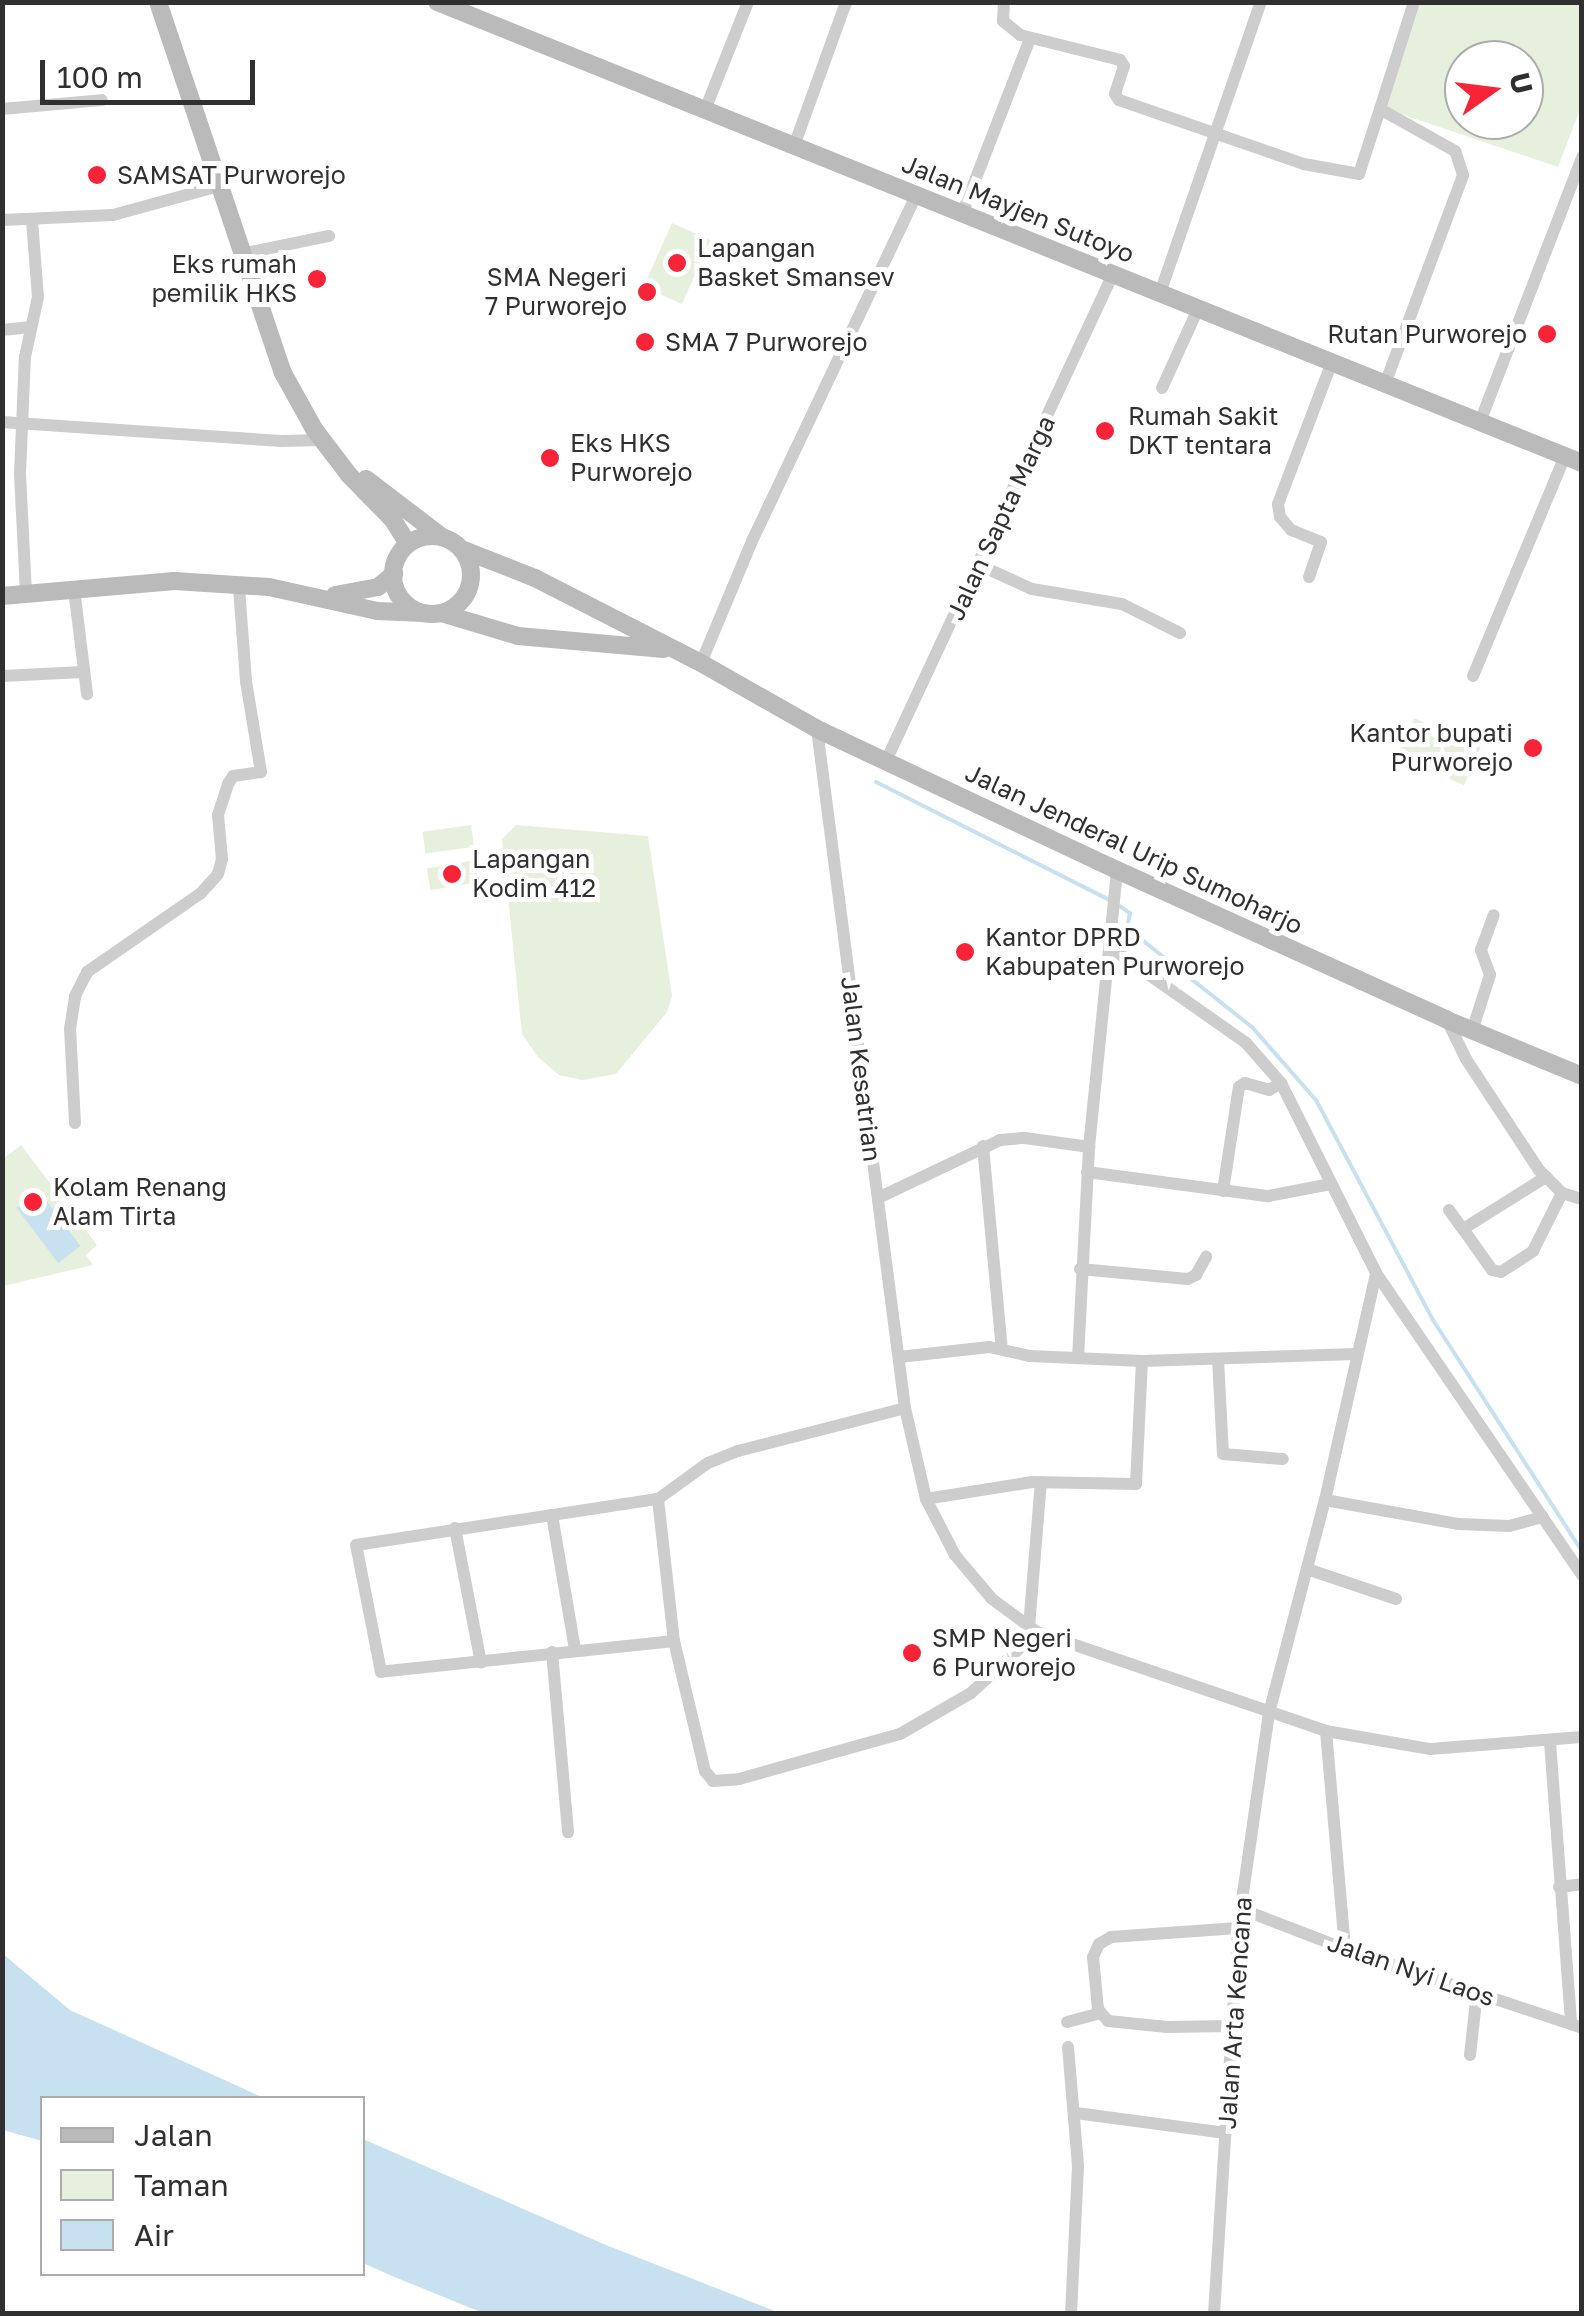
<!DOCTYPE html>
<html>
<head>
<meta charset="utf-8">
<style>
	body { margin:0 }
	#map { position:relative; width:1584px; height:2316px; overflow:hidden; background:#fff; font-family:"Golos Text",sans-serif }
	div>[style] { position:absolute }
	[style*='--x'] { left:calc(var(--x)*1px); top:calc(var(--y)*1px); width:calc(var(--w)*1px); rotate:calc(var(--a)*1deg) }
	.green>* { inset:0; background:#e7efdd; transform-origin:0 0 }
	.water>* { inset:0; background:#c8e1f0; transform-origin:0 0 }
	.stream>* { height:4px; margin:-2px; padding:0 2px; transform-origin:2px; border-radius:2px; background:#c8e1f0 }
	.street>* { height:12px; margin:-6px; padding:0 6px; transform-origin:6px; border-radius:6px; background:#cdcdcd }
	.secondary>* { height:18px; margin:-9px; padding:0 9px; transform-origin:9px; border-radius:9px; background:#bababa }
	.secondary>.ring { margin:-9px; padding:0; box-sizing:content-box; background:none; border:18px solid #bababa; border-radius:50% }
	.dots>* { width:28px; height:28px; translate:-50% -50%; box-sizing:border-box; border:5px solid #fff; border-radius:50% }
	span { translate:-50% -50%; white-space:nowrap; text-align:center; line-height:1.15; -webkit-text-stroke:10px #fff; paint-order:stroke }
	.poi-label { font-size:25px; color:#303030 }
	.left { translate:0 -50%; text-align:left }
	.right { translate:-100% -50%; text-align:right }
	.street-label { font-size:25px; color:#303030 }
	.frame { position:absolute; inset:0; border:5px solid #303030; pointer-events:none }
	.legend { position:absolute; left:40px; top:2096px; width:325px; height:180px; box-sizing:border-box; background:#fff; border:2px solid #acacac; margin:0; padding:12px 18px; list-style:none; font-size:30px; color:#303030 }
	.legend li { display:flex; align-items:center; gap:20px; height:50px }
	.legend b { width:50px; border:2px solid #acacac }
	.north { position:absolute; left:1444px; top:40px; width:100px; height:100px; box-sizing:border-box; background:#fff; border:2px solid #acacac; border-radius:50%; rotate:76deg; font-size:28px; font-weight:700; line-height:40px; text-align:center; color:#303030 }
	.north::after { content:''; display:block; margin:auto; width:35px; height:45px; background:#f72337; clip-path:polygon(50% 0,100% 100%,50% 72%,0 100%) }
	.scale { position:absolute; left:40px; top:60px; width:215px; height:45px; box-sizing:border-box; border:5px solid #303030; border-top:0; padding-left:12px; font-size:30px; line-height:35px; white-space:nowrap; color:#303030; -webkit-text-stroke:8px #fff; paint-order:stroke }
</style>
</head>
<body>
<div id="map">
	<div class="green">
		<i style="clip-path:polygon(evenodd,1410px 3px,1581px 3px,1581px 107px,1558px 167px,1380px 107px,1410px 3px,1464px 60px,1524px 60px,1524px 120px,1464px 120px,1464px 60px)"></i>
		<i style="left:672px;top:223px;width:42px;height:70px;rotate:24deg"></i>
		<i style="left:1414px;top:718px;width:73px;height:41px;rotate:24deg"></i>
		<i style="left:471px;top:825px;width:22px;height:49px;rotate:82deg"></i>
		<i style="clip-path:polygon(516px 825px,648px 836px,672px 996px,667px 1012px,616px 1074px,582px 1080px,559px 1075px,538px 1057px,522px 1034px,502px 839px)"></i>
		<i style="left:475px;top:860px;width:22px;height:49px;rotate:80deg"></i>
		<i style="clip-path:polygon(21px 1145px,97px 1245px,86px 1255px,93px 1265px,3px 1286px,3px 1159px)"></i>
	</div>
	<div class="water">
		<i style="left:39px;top:1191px;width:69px;height:28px;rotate:53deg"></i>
		<i style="clip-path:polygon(3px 1954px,70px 2010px,264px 2098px,42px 2098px,42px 2141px,3px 2130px)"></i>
		<i style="clip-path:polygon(363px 2139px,606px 2245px,780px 2313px,483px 2313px,392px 2276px,363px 2263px)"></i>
	</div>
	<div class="stream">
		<i style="--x:876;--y:782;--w:262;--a:26.8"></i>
		<i style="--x:1118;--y:905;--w:14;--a:34"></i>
		<i style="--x:1130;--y:913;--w:15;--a:101"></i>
		<i style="--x:1127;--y:928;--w:159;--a:38.4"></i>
		<i style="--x:1252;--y:1027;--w:97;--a:48.8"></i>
		<i style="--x:1316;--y:1100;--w:249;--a:62"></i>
		<i style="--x:1433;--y:1320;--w:275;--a:57.2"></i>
	</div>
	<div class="street">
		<i style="--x:1004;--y:2;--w:19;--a:93"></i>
		<i style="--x:1003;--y:21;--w:22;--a:39"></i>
		<i style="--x:1020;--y:35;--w:103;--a:14"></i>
		<i style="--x:1120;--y:60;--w:7;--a:56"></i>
		<i style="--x:1124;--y:66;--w:29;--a:108"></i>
		<i style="--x:1115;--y:94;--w:7;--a:56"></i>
		<i style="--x:1119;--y:100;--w:196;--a:19.1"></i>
		<i style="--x:1304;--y:164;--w:56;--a:10.3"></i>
		<i style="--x:1359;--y:174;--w:68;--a:-72.1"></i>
		<i style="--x:2;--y:109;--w:100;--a:-5.1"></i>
		<i style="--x:705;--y:110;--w:116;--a:-68.3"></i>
		<i style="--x:794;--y:146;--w:153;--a:-70.1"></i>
		<i style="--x:962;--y:214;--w:188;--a:-68.8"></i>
		<i style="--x:2;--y:220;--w:111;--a:-2.6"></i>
		<i style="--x:113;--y:215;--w:110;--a:-15.3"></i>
		<i style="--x:241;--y:254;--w:90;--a:-11.6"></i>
		<i style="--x:1160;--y:293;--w:308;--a:-70.9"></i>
		<i style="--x:2;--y:330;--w:29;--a:-6"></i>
		<i style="--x:1385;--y:384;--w:223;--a:-69.5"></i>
		<i style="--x:1463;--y:175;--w:25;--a:-108"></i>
		<i style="--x:1455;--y:151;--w:86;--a:-150.8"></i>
		<i style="--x:1380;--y:109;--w:112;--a:-72.4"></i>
		<i style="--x:1162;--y:388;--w:87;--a:-65.5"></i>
		<i style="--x:2;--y:422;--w:280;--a:3.9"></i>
		<i style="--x:281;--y:441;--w:42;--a:-1.4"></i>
		<i style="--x:1480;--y:422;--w:284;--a:-68.9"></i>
		<i style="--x:979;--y:565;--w:58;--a:24.4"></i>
		<i style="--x:1032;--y:589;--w:91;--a:9.5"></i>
		<i style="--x:1122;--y:604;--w:65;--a:26.6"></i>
		<i style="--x:1309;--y:577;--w:37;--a:-71"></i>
		<i style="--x:1321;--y:542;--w:32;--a:-158"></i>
		<i style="--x:1291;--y:530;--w:17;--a:-130"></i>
		<i style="--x:1280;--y:517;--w:13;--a:-99"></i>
		<i style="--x:1278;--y:504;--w:152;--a:-69.2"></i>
		<i style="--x:74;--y:589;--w:106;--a:82.9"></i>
		<i style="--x:26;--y:593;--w:119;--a:-92.9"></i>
		<i style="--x:20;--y:474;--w:117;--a:-87.6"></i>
		<i style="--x:25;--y:357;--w:61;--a:-77.8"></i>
		<i style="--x:38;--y:297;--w:77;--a:-94.5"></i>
		<i style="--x:701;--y:663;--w:132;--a:-67.3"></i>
		<i style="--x:752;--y:541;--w:383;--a:-64.6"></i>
		<i style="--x:2;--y:676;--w:81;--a:-2.8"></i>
		<i style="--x:1473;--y:676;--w:238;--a:-67.3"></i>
		<i style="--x:817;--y:729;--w:685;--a:82.62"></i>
		<i style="--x:905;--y:1408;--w:93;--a:77"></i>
		<i style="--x:926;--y:1499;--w:63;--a:62.6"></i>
		<i style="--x:955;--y:1555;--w:57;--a:49.9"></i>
		<i style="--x:992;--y:1599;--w:56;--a:36.3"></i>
		<i style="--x:1037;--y:1632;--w:305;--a:18.9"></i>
		<i style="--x:1326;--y:1731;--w:106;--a:9.8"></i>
		<i style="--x:1430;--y:1749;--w:152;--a:-4.5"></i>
		<i style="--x:886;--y:761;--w:537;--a:-65.01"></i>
		<i style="--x:1111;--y:948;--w:165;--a:35.1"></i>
		<i style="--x:1246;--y:1043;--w:53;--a:48.8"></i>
		<i style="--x:1281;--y:1083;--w:212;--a:63.4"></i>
		<i style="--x:1376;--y:1273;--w:366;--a:55.7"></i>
		<i style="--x:1447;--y:1020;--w:43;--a:64"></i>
		<i style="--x:1466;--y:1059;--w:133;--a:56.7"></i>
		<i style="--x:1539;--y:1170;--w:33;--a:45"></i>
		<i style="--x:1562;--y:1193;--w:21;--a:17"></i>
		<i style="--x:1472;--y:1031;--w:59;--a:-72.2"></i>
		<i style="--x:1490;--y:975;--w:27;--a:-110"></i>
		<i style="--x:1481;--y:950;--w:37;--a:-70"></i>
		<i style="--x:75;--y:1123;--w:94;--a:-93"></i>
		<i style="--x:70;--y:1029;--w:33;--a:-81"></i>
		<i style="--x:75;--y:996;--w:27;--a:-63"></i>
		<i style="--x:87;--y:972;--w:139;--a:-34.7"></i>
		<i style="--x:201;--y:893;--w:25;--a:-48"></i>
		<i style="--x:218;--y:874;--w:16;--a:-75"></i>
		<i style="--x:222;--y:859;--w:44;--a:-95.2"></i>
		<i style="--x:218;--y:815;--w:33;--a:-72"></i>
		<i style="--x:228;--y:784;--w:9;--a:-58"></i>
		<i style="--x:233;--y:776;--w:28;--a:-8"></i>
		<i style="--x:261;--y:772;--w:92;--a:-99.4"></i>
		<i style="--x:246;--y:681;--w:94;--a:-94.3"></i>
		<i style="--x:983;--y:1146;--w:204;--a:84.7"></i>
		<i style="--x:1087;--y:1172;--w:183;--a:7.6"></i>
		<i style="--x:1268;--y:1196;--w:64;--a:-10.8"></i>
		<i style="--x:1223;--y:1191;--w:105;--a:-81.3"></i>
		<i style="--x:1239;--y:1087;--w:7;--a:-34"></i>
		<i style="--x:1245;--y:1083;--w:25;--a:16"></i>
		<i style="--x:1269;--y:1090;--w:14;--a:-30"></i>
		<i style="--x:878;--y:1198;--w:135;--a:-25.4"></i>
		<i style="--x:1000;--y:1140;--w:25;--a:-5"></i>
		<i style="--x:1025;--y:1138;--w:65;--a:8"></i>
		<i style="--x:1449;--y:1210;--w:24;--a:54"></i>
		<i style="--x:1463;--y:1229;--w:98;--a:-32.1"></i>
		<i style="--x:1463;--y:1229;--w:50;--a:54.7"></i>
		<i style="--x:1492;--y:1270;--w:9;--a:13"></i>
		<i style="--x:1501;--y:1272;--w:38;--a:-33"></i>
		<i style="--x:1533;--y:1251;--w:65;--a:-63.4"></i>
		<i style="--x:1080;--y:1269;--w:108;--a:5.3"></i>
		<i style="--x:1188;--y:1279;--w:9;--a:-27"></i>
		<i style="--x:1196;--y:1275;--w:21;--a:-61"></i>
		<i style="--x:899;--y:1357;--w:91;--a:-6.3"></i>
		<i style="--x:989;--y:1347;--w:42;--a:12.4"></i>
		<i style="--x:1030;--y:1356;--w:112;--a:2.6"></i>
		<i style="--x:1142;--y:1361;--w:123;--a:92.8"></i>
		<i style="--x:1136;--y:1484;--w:104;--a:-178.9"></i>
		<i style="--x:1032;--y:1482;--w:107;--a:170.9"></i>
		<i style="--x:1078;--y:1358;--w:211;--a:-87"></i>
		<i style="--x:1089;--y:1147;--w:278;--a:-84.2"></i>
		<i style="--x:1218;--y:1359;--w:95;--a:87"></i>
		<i style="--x:1223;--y:1454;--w:60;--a:4.8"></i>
		<i style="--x:1142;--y:1361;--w:214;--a:-1.9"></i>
		<i style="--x:658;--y:1499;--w:143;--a:83.6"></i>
		<i style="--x:674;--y:1641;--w:134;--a:76.6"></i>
		<i style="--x:705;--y:1771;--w:13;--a:51"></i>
		<i style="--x:713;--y:1781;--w:26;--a:-4"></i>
		<i style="--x:739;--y:1779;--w:167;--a:-15.6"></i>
		<i style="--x:900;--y:1734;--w:82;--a:-30"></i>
		<i style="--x:971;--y:1693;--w:90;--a:-42.7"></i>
		<i style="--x:1325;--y:1500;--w:136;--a:10.2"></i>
		<i style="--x:1459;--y:1524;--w:50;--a:2.3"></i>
		<i style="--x:1509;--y:1526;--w:35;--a:-15"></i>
		<i style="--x:552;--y:1515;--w:137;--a:80.3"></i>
		<i style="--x:455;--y:1528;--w:137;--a:79.1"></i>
		<i style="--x:1307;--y:1569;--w:94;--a:18.6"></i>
		<i style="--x:1029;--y:1627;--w:145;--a:-85.3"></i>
		<i style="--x:674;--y:1641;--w:295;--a:174"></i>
		<i style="--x:381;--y:1672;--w:129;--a:-101.1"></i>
		<i style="--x:356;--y:1545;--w:305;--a:-8.7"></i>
		<i style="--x:658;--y:1499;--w:62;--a:-35.8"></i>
		<i style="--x:708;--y:1463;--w:32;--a:-22"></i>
		<i style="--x:738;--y:1451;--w:172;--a:-14.4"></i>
		<i style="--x:552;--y:1652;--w:181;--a:84.9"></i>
		<i style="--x:1326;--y:1731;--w:219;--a:85"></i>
		<i style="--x:1550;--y:1742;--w:283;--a:85.7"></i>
		<i style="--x:1559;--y:1887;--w:23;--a:-7"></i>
		<i style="--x:1241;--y:1909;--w:111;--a:21"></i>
		<i style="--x:1345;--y:1949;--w:250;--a:18.4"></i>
		<i style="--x:1067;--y:2022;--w:34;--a:-15"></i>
		<i style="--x:1232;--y:2026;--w:65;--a:179.1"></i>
		<i style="--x:1167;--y:2027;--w:59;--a:-174.2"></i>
		<i style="--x:1108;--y:2021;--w:16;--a:-130"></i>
		<i style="--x:1098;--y:2009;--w:52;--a:-95.5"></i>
		<i style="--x:1093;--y:1957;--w:14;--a:-65"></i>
		<i style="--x:1099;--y:1944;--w:14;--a:-30"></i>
		<i style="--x:1111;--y:1937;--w:127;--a:-4.1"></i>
		<i style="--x:1068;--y:2047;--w:119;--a:85.2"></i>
		<i style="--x:1078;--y:2166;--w:148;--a:92.7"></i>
		<i style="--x:1470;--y:2055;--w:62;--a:-83.6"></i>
		<i style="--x:1076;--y:2113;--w:151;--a:7.6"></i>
		<i style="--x:1214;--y:2314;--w:387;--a:-86.4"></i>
		<i style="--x:1238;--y:1928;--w:217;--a:-81.8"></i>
		<i style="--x:1269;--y:1713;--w:220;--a:-75.3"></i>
		<i style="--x:1325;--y:1500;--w:233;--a:-77.3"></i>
	</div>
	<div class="secondary">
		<i style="--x:158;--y:2;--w:391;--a:71.4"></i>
		<i style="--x:283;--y:373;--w:64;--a:61"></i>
		<i style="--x:314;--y:429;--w:58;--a:52.7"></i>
		<i style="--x:349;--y:475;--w:63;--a:45.6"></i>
		<i style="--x:393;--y:520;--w:28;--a:58"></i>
		<i style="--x:437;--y:2;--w:1234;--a:21.93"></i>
		<i style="--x:366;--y:479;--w:96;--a:37.3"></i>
		<i class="ring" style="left:393px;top:536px;width:60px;height:60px"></i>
		<i style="--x:461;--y:549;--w:79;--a:21.4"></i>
		<i style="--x:535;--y:578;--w:186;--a:27.1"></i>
		<i style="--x:701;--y:663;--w:133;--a:29.6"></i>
		<i style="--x:817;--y:729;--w:331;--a:25.2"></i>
		<i style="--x:1117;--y:870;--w:362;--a:24.4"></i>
		<i style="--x:1447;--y:1020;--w:146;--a:22.5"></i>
		<i style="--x:335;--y:595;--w:44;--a:-10.5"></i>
		<i style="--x:378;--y:587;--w:21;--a:-39"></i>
		<i style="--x:2;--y:596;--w:173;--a:-5"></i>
		<i style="--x:174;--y:581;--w:95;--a:3.6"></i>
		<i style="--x:269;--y:587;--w:111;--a:12.5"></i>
		<i style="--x:377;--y:611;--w:47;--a:2.4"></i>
		<i style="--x:441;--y:613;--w:80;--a:16.6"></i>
		<i style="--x:518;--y:636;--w:146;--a:5.1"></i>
	</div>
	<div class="dots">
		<i style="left:97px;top:175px;background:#f72337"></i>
		<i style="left:677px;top:263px;background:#f72337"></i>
		<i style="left:317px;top:279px;background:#f72337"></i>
		<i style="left:647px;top:292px;background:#f72337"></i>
		<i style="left:1547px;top:334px;background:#f72337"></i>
		<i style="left:645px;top:342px;background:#f72337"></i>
		<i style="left:1105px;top:431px;background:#f72337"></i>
		<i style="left:550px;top:458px;background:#f72337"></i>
		<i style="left:1533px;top:748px;background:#f72337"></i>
		<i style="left:452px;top:874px;background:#f72337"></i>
		<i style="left:965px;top:952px;background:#f72337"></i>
		<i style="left:33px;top:1202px;background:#f72337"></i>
		<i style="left:912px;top:1653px;background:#f72337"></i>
	</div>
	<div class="poi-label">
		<span class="left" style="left:117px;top:175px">SAMSAT Purworejo</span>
		<span class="left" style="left:697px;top:263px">Lapangan<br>Basket Smansev</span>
		<span class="right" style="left:297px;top:279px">Eks rumah<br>pemilik HKS</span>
		<span class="right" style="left:627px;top:292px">SMA Negeri<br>7 Purworejo</span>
		<span class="right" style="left:1527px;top:334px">Rutan Purworejo</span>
		<span class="left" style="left:665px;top:342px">SMA 7 Purworejo</span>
		<span class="left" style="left:1128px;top:431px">Rumah Sakit<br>DKT tentara</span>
		<span class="left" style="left:570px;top:458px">Eks HKS<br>Purworejo</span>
		<span class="right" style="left:1513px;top:748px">Kantor bupati<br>Purworejo</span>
		<span class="left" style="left:472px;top:874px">Lapangan<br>Kodim 412</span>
		<span class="left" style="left:985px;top:952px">Kantor DPRD<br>Kabupaten Purworejo</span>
		<span class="left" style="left:53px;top:1202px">Kolam Renang<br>Alam Tirta</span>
		<span class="left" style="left:932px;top:1653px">SMP Negeri<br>6 Purworejo</span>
	</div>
	<div class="street-label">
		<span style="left:1018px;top:209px;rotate:22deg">Jalan Mayjen Sutoyo</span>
		<span style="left:1001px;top:518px;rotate:-65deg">Jalan Sapta Marga</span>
		<span style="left:1134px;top:849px;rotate:25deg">Jalan Jenderal Urip Sumoharjo</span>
		<span style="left:861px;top:1069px;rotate:83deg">Jalan Kesatrian</span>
		<span style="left:1411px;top:1970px;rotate:19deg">Jalan Nyi Laos</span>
		<span style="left:1235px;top:2013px;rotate:-86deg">Jalan Arta Kencana</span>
	</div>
	<div class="frame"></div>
	<ul class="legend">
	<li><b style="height:12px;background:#bababa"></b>Jalan</li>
	<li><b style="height:28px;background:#e7efdd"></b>Taman</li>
	<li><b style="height:28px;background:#c8e1f0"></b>Air</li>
	</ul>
	<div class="north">U</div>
	<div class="scale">100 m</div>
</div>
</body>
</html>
